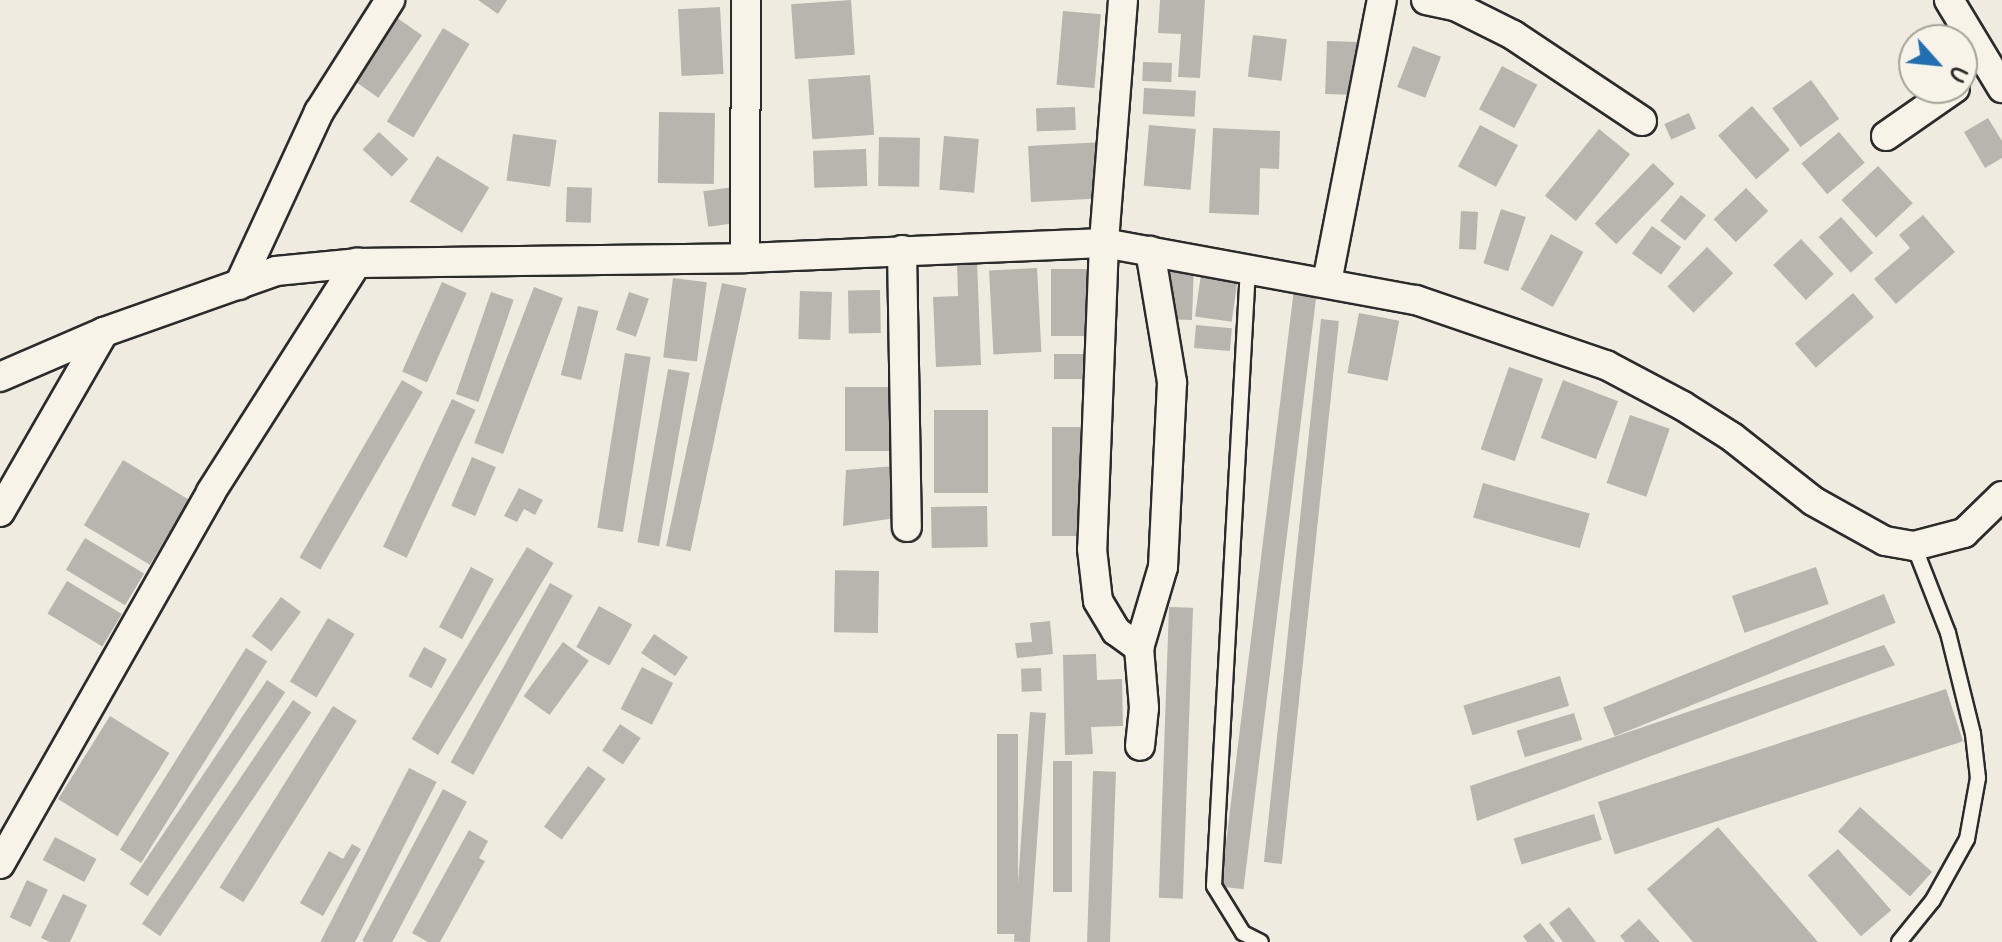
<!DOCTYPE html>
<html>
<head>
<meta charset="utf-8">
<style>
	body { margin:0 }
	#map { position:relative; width:2002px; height:942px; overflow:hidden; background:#efebe0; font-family:Pangolin,sans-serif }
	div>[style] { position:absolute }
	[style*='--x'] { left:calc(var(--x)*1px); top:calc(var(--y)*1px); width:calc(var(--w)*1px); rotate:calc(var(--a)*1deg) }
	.building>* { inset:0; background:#b8b5ae; transform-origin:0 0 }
	.roads { filter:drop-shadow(2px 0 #2b2b2b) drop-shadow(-2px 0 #2b2b2b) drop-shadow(0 2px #2b2b2b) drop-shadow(0 -2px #2b2b2b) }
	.lane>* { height:14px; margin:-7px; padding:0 7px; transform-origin:7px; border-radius:7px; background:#f7f3e8 }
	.street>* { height:28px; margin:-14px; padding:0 14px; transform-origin:14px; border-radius:14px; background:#f7f3e8 }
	span { translate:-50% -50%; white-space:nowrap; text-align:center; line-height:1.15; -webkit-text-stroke:7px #f7f3e8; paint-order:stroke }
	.north { position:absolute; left:1898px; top:24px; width:80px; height:80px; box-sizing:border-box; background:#f7f3e8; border:2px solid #a5a39c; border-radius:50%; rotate:117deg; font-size:22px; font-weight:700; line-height:32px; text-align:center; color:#2b2b2b }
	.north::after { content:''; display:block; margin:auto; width:28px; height:36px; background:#1f6fb2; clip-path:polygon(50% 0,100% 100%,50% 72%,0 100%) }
</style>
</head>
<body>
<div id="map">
	<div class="building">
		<i style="clip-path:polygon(478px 0,507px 0,498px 14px)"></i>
		<i style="left:851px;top:0;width:55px;height:60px;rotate:86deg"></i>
		<i style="clip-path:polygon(1160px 0,1205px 0,1200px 78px,1178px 77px,1181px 34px,1158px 33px)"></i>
		<i style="left:720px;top:7px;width:67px;height:42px;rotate:87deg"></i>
		<i style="left:1063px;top:11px;width:38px;height:74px;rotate:5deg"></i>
		<i style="left:390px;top:13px;width:39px;height:76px;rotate:35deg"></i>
		<i style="left:443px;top:28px;width:31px;height:109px;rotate:31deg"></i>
		<i style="left:1253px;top:35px;width:34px;height:42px;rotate:7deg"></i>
		<i style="left:1327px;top:41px;width:32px;height:53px;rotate:2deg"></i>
		<i style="left:1413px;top:46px;width:30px;height:44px;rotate:21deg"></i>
		<i style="left:1143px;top:62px;width:29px;height:19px;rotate:2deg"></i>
		<i style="left:1502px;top:66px;width:40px;height:49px;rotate:28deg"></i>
		<i style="left:870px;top:75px;width:60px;height:62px;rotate:86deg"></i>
		<i style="left:1811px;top:80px;width:48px;height:48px;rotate:54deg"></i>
		<i style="left:1144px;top:88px;width:52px;height:26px;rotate:3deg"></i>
		<i style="left:1752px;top:106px;width:58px;height:45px;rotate:49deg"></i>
		<i style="left:1075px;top:107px;width:23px;height:39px;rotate:88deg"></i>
		<i style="left:715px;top:113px;width:71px;height:56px;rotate:91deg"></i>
		<i style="left:1689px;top:113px;width:17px;height:27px;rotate:66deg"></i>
		<i style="clip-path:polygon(1988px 118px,2002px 141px,2002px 158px,1985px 168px,1964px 132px)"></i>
		<i style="left:1149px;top:125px;width:47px;height:61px;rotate:5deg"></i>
		<i style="left:1480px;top:125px;width:43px;height:47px;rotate:28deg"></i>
		<i style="clip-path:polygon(1213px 128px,1280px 131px,1279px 169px,1260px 168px,1259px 215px,1209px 213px)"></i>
		<i style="left:1599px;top:129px;width:40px;height:86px;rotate:39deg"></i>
		<i style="left:379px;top:132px;width:40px;height:24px;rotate:43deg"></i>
		<i style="left:1839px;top:132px;width:40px;height:49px;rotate:50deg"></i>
		<i style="left:513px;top:134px;width:44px;height:47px;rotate:8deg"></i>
		<i style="left:944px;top:136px;width:35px;height:54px;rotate:5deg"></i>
		<i style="left:879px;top:137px;width:41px;height:49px;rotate:1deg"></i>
		<i style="left:1104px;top:142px;width:56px;height:76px;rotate:87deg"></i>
		<i style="left:866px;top:149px;width:37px;height:53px;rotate:88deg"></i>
		<i style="left:437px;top:156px;width:61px;height:53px;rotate:31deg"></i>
		<i style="left:1653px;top:163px;width:30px;height:84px;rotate:44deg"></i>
		<i style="left:1878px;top:166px;width:51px;height:50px;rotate:47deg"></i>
		<i style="left:567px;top:187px;width:25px;height:35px;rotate:2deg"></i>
		<i style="left:733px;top:187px;width:36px;height:30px;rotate:82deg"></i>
		<i style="left:1746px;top:188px;width:32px;height:45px;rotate:46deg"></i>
		<i style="left:1681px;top:195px;width:32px;height:33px;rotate:39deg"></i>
		<i style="left:1501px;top:209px;width:26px;height:57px;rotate:18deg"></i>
		<i style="left:1461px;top:211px;width:17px;height:38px;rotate:3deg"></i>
		<i style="clip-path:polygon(1923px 215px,1955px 252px,1896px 304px,1874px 279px,1910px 248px,1899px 235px)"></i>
		<i style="left:1841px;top:217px;width:48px;height:30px;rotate:48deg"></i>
		<i style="left:1652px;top:226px;width:36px;height:34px;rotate:36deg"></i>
		<i style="left:1551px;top:234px;width:37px;height:63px;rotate:29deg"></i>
		<i style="left:1801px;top:239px;width:48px;height:38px;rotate:47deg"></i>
		<i style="left:1707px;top:247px;width:37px;height:56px;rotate:45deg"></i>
		<i style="clip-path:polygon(977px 261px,981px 365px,936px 367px,933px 297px,958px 296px,957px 262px)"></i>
		<i style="left:1164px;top:262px;width:30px;height:57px;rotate:2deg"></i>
		<i style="left:1202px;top:267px;width:37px;height:50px;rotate:8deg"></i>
		<i style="left:1037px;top:268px;width:84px;height:48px;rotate:87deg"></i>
		<i style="left:1051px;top:269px;width:44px;height:67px"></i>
		<i style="left:673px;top:278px;width:34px;height:80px;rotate:7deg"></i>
		<i style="left:442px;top:282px;width:27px;height:98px;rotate:24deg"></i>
		<i style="left:722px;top:283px;width:25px;height:269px;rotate:12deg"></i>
		<i style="left:534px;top:287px;width:31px;height:167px;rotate:21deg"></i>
		<i style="left:1294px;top:289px;width:23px;height:602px;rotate:7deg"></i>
		<i style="left:880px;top:290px;width:43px;height:32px;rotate:89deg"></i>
		<i style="left:800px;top:291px;width:32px;height:48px;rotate:2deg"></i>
		<i style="left:491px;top:292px;width:24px;height:108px;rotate:19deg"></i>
		<i style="left:629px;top:292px;width:21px;height:40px;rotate:19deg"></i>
		<i style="left:1853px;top:293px;width:32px;height:77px;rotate:49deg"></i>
		<i style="left:578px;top:306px;width:21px;height:71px;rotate:14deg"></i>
		<i style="left:1359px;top:313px;width:41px;height:61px;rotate:11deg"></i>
		<i style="left:1321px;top:319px;width:18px;height:546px;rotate:6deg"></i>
		<i style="left:1196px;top:325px;width:36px;height:23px;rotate:5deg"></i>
		<i style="left:625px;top:353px;width:26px;height:177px;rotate:9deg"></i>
		<i style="left:1054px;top:354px;width:43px;height:25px"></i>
		<i style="left:1509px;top:367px;width:36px;height:87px;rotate:19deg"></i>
		<i style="left:668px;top:369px;width:22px;height:176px;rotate:10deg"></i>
		<i style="left:402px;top:380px;width:24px;height:205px;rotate:30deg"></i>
		<i style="left:1563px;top:380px;width:59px;height:62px;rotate:21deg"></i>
		<i style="left:890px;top:387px;width:64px;height:45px;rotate:90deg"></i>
		<i style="left:452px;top:399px;width:26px;height:163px;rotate:25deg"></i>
		<i style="left:934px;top:410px;width:54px;height:83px"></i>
		<i style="left:1630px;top:415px;width:42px;height:72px;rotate:19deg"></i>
		<i style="left:1052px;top:427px;width:28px;height:109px"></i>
		<i style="left:472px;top:457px;width:26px;height:53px;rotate:23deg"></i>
		<i style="left:123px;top:460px;width:77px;height:76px;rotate:31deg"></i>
		<i style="clip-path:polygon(895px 466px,895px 518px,843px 526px,846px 470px)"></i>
		<i style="left:1483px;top:483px;width:111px;height:36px;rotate:16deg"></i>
		<i style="clip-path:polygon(519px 488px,543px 500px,535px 515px,524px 509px,517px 522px,504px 516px)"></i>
		<i style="left:987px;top:506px;width:41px;height:56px;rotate:89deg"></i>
		<i style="left:85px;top:538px;width:69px;height:37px;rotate:31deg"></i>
		<i style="left:527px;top:547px;width:31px;height:224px;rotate:31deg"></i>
		<i style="left:471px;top:567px;width:26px;height:68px;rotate:28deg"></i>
		<i style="left:1816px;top:567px;width:39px;height:89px;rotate:71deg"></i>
		<i style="left:879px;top:571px;width:62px;height:44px;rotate:91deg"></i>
		<i style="left:67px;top:581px;width:64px;height:38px;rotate:31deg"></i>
		<i style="left:550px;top:583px;width:26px;height:205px;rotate:29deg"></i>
		<i style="left:1884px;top:594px;width:31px;height:303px;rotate:68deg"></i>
		<i style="left:281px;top:597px;width:25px;height:49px;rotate:37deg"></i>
		<i style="left:599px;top:606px;width:38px;height:47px;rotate:29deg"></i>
		<i style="left:1169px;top:607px;width:24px;height:291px;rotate:2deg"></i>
		<i style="left:328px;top:618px;width:31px;height:74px;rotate:31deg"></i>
		<i style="clip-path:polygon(1050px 621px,1053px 654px,1017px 658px,1015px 643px,1032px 642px,1030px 623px)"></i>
		<i style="left:654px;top:634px;width:41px;height:23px;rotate:34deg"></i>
		<i style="left:563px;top:642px;width:32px;height:67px;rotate:36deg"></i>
		<i style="clip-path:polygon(1884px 645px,1895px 665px,1477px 821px,1470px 786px)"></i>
		<i style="left:424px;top:647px;width:26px;height:33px;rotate:28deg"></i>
		<i style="left:246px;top:648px;width:25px;height:238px;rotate:32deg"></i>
		<i style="clip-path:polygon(1096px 654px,1097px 680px,1122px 679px,1123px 726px,1091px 727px,1093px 754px,1065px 755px,1063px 655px)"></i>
		<i style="left:642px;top:667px;width:35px;height:47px;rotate:27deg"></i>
		<i style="left:1041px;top:668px;width:23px;height:20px;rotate:88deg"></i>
		<i style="left:1560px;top:676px;width:31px;height:101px;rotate:73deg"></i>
		<i style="left:267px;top:680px;width:22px;height:246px;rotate:34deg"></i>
		<i style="left:1946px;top:689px;width:55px;height:366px;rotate:72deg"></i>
		<i style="left:293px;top:700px;width:22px;height:270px;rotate:34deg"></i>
		<i style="left:333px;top:706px;width:28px;height:214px;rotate:32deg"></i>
		<i style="left:1030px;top:712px;width:16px;height:230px;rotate:4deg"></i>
		<i style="left:1574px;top:713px;width:28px;height:60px;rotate:73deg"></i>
		<i style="left:110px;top:716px;width:70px;height:98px;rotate:32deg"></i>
		<i style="left:620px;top:724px;width:25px;height:32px;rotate:34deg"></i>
		<i style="left:997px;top:734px;width:21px;height:200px"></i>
		<i style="left:1053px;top:761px;width:19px;height:131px"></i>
		<i style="left:588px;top:766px;width:22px;height:75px;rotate:36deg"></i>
		<i style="left:409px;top:768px;width:31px;height:196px;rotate:27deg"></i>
		<i style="left:1093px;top:771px;width:23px;height:171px;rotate:2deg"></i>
		<i style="left:443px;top:789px;width:27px;height:172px;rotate:28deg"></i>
		<i style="left:1860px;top:807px;width:97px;height:33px;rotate:42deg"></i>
		<i style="left:1594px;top:814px;width:27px;height:84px;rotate:73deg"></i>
		<i style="clip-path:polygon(1718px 827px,1818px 942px,1693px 942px,1647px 889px)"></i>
		<i style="clip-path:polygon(469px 830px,488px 841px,479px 858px,485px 861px,440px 942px,428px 942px,412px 933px)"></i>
		<i style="left:55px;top:837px;width:47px;height:26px;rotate:28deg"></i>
		<i style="clip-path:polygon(352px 844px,361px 849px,323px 916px,300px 903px,329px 851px,343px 859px)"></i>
		<i style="left:1838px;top:849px;width:81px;height:40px;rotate:49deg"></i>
		<i style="left:27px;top:880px;width:23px;height:41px;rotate:25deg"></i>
		<i style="clip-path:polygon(63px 894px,87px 905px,70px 942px,50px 942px,41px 938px)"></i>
		<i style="clip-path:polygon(1569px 907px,1596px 942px,1563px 942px,1549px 923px)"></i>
		<i style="clip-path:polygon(1639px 919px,1660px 942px,1625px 942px,1620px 936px)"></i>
		<i style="clip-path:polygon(1540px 923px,1555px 942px,1527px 942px,1523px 936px)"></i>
	</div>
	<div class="roads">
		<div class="lane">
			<i style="--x:1248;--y:268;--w:619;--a:93.15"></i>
			<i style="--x:1214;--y:886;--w:55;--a:58.3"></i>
			<i style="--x:1243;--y:933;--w:20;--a:27"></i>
			<i style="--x:1899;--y:942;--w:54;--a:-51"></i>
			<i style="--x:1933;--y:900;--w:70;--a:-60.9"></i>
			<i style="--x:1967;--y:839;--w:62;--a:-79.8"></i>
			<i style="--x:1978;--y:778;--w:44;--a:-96.5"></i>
			<i style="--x:1973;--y:734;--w:104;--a:-103.9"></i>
			<i style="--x:1948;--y:633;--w:93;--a:-111.3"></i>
		</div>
		<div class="street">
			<i style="--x:1123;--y:0;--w:244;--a:94.5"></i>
			<i style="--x:1104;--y:243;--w:306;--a:92.2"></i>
			<i style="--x:1092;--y:549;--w:52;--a:83.4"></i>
			<i style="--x:1098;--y:601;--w:35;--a:59"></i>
			<i style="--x:1116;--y:631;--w:29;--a:36"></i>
			<i style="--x:1139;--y:648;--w:60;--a:85.2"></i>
			<i style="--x:1144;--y:708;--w:38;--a:96"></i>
			<i style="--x:1426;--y:0;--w:30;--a:12"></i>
			<i style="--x:1455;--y:6;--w:65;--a:26.6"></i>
			<i style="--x:1513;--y:35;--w:155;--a:33.7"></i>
			<i style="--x:1949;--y:0;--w:103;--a:58.9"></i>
			<i style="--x:1886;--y:136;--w:84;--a:-34.8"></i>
			<i style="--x:902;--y:250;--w:277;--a:89"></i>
			<i style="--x:745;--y:258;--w:258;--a:-89.8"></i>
			<i style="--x:1327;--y:282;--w:287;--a:-79"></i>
			<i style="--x:239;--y:285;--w:191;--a:-65.2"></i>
			<i style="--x:319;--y:112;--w:133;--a:-57.6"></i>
			<i style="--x:0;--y:377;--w:113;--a:-23.4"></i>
			<i style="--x:104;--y:332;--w:182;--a:-19.5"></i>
			<i style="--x:276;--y:271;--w:81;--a:-5.6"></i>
			<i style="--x:357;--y:263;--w:388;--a:-0.7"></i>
			<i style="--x:745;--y:258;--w:359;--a:-2.4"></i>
			<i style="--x:1104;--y:243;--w:317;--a:10.4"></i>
			<i style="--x:1416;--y:300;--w:201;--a:18.9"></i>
			<i style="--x:1606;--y:365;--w:87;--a:28"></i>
			<i style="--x:1683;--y:406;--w:58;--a:32.3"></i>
			<i style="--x:1732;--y:437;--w:103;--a:38.3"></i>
			<i style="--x:1813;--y:501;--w:82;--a:29.1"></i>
			<i style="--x:1885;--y:541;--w:29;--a:10"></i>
			<i style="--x:1914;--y:546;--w:52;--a:-14.6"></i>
			<i style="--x:1964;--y:533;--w:53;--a:-44.2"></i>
			<i style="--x:0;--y:512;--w:208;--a:-60"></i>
			<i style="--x:1139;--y:648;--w:84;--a:-73.5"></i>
			<i style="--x:1163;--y:567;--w:185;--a:-87.2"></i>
			<i style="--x:1172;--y:382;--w:133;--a:-99.5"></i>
			<i style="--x:0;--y:864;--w:428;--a:-60.4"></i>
			<i style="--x:211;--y:492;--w:272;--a:-57.5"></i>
		</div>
	</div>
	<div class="north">U</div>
</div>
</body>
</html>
